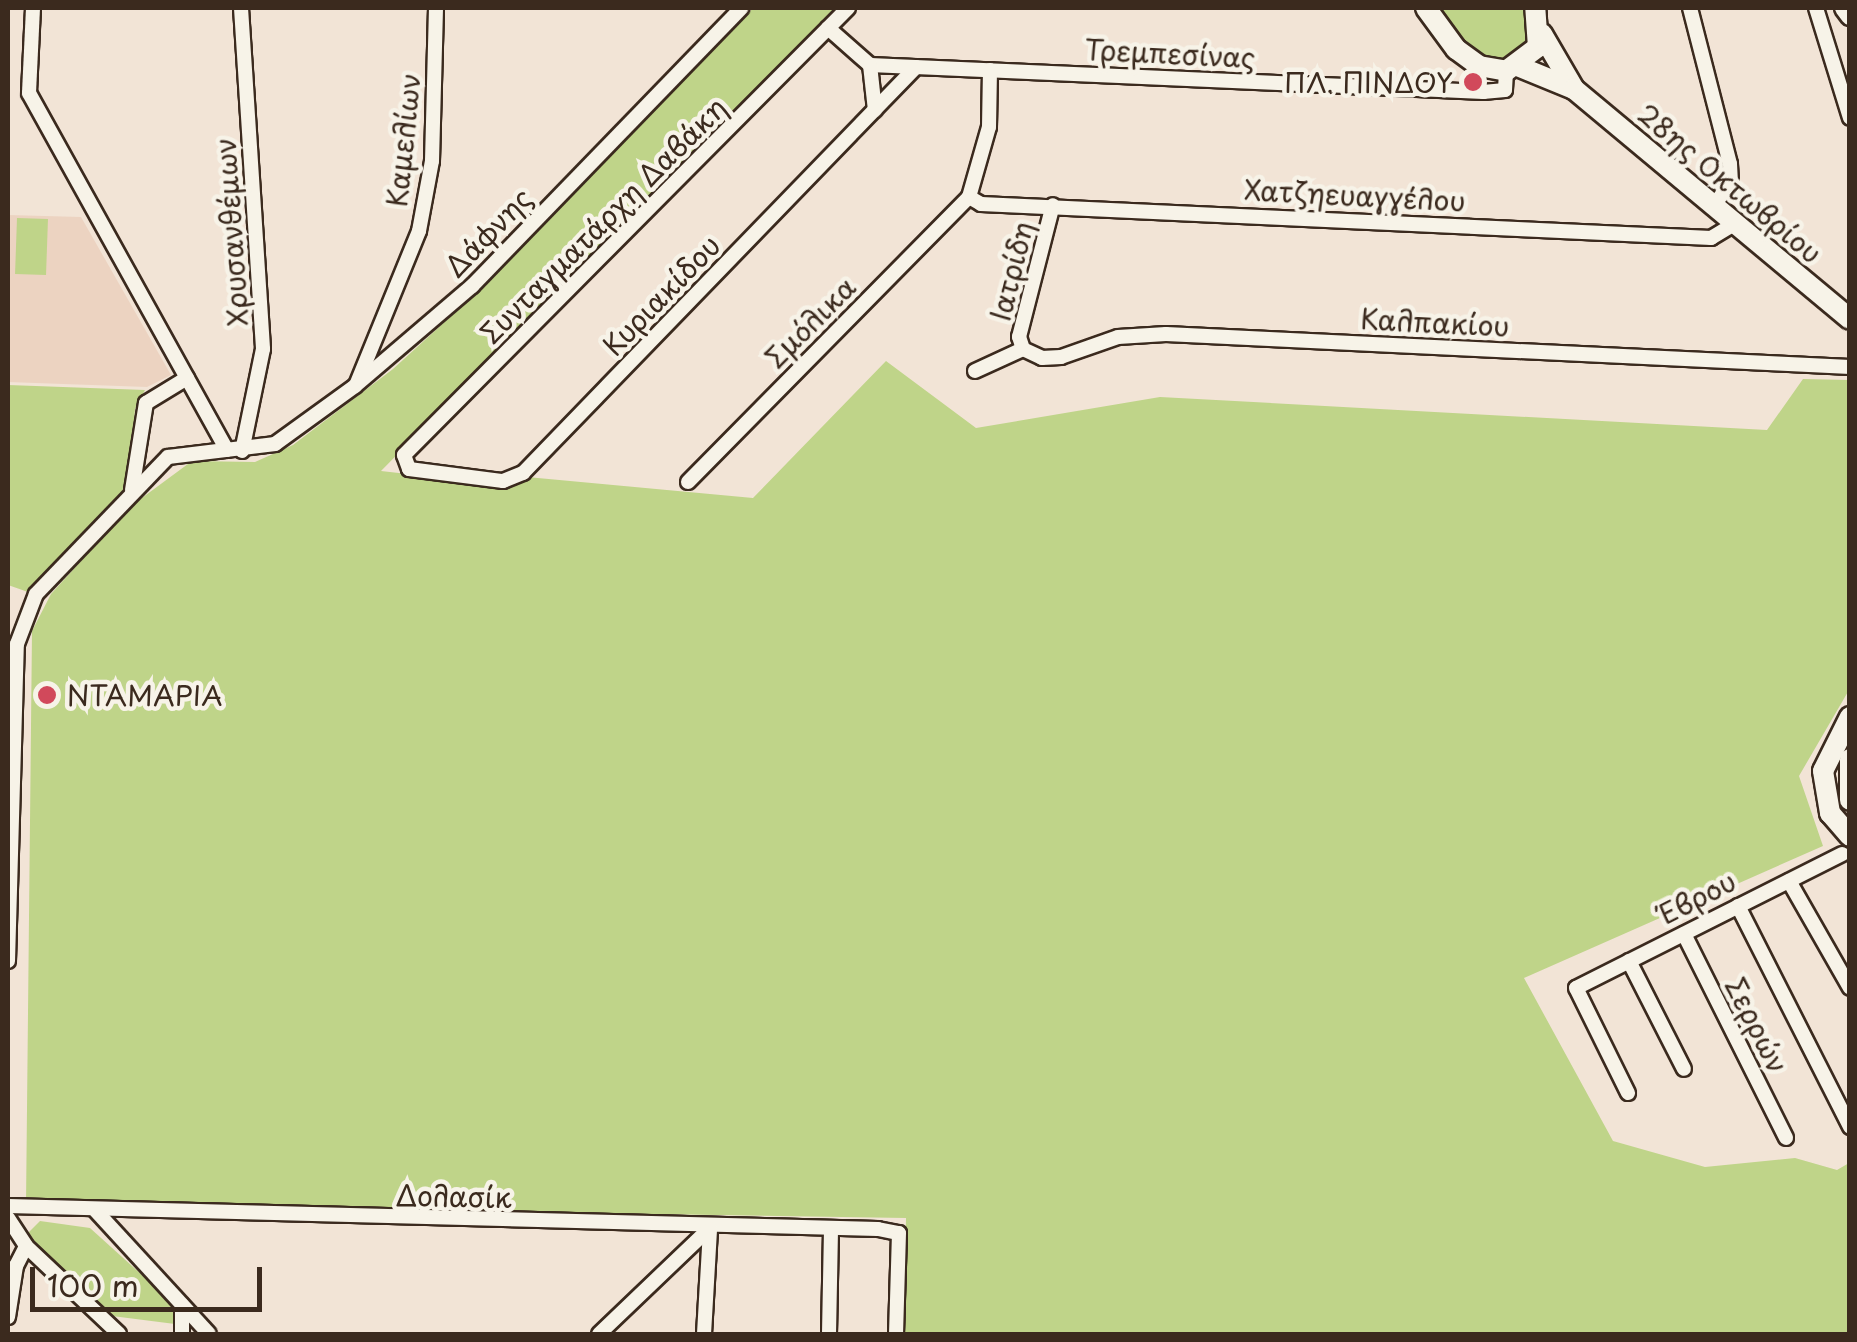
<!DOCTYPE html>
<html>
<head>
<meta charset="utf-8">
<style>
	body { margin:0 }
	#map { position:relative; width:1857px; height:1342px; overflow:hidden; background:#f2e4d6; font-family:"Playpen Sans",sans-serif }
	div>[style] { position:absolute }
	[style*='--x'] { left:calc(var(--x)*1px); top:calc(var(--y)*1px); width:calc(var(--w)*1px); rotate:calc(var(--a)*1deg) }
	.built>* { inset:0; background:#ecd3c1 }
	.green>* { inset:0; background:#bfd489; transform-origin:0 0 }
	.roads { filter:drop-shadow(2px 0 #3b2a1e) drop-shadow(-2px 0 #3b2a1e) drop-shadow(0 2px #3b2a1e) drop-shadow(0 -2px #3b2a1e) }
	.minor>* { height:14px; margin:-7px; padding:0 7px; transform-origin:7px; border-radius:7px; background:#f7f3e8 }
	.tertiary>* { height:18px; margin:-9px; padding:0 9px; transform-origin:9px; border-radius:9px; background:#f7f3e8 }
	.secondary>* { height:20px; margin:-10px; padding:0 10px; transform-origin:10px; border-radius:10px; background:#f7f3e8 }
	.dots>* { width:28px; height:28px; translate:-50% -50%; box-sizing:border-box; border:5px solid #f7f3e8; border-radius:50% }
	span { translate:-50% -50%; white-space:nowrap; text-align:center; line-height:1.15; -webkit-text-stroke:9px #f7f3e8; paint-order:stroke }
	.street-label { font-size:28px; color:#3b2a1e }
	.poi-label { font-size:28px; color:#3b2a1e }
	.right { translate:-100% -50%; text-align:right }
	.left { translate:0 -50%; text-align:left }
	.frame { position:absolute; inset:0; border:10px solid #3b2a1e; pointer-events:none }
	.scale { position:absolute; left:30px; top:1267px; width:232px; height:45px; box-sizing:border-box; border:5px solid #3b2a1e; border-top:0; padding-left:12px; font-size:30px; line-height:35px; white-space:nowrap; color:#3b2a1e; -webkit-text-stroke:8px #f7f3e8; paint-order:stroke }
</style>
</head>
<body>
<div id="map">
	<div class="built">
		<i style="clip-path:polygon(8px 215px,81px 217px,171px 375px,147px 387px,8px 382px)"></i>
	</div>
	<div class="green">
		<i style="clip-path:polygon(753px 8px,836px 8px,381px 471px,505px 485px,527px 477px,753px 498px,886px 361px,976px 428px,1160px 397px,1767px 430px,1803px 379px,1849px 380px,1849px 690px,1799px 776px,1823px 846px,1524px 978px,1613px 1141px,1705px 1167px,1795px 1158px,1837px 1170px,1849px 1163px,1849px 1334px,904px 1334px,906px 1218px,26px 1204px,32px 631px,51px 594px,131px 506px,192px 461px,255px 462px,293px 445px,393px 369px,471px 298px)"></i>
		<i style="clip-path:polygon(1433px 8px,1526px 8px,1535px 24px,1526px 55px,1493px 65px,1461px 45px)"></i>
		<i style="left:17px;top:218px;width:31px;height:56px;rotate:2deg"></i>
		<i style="clip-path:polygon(8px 385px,145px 390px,135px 409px,129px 484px,28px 592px,8px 585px)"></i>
		<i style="clip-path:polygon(40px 1221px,90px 1228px,163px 1294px,174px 1307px,175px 1324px,112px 1316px,26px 1235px)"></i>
	</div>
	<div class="roads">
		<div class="minor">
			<i style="--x:33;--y:8;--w:85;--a:92.7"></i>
			<i style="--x:29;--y:93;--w:408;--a:61"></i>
			<i style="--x:241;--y:8;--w:342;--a:86.3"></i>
			<i style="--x:263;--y:349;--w:104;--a:101.6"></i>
			<i style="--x:848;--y:8;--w:630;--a:134.81"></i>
			<i style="--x:404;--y:455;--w:15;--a:70"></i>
			<i style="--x:409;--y:469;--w:95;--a:7.3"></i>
			<i style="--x:503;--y:481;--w:22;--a:-22"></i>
			<i style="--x:523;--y:473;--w:565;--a:-45.93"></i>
			<i style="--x:1690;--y:8;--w:161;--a:75.6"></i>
			<i style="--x:1730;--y:164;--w:18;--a:87"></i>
			<i style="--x:1731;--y:182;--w:29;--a:126"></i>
			<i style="--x:1816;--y:8;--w:115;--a:72.8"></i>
			<i style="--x:828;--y:28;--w:56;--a:41.4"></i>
			<i style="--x:870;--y:65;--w:614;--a:2.52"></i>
			<i style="--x:1483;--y:92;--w:22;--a:-5"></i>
			<i style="--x:1505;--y:90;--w:19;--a:-87"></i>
			<i style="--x:870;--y:65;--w:45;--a:83.7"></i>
			<i style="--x:969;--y:197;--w:14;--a:30"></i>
			<i style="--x:981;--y:204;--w:731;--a:2.67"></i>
			<i style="--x:1711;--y:238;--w:29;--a:-31"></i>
			<i style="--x:969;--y:197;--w:73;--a:-74.1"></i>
			<i style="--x:989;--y:127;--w:57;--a:-89"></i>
			<i style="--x:1023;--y:349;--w:21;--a:25"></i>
			<i style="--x:1042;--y:358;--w:19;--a:-3"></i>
			<i style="--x:1061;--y:357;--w:60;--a:-19.3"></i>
			<i style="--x:1118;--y:337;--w:48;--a:-3.6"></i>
			<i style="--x:1166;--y:334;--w:685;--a:2.76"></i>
			<i style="--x:1023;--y:349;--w:13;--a:-108"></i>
			<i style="--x:1019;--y:337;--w:136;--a:-75.6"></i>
			<i style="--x:975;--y:371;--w:53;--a:-24.6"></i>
			<i style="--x:357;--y:383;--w:164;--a:-67.8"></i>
			<i style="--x:419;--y:231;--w:71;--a:-79.5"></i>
			<i style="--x:432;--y:161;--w:153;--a:-88.5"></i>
			<i style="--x:688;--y:482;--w:400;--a:-45.4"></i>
			<i style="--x:132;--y:490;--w:88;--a:-80.9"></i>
			<i style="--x:146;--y:403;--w:48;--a:-31.4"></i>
			<i style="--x:1789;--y:881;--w:123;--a:60.3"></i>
			<i style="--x:1738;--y:906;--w:248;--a:63.1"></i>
			<i style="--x:1684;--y:934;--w:228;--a:63.4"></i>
			<i style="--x:8;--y:961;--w:317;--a:-88.4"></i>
			<i style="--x:17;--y:644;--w:53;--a:-69.2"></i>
			<i style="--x:36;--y:594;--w:190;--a:-46.1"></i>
			<i style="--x:168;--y:457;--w:108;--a:-6.9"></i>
			<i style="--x:275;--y:444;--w:99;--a:-35.9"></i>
			<i style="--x:355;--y:386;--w:154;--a:-40.5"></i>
			<i style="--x:472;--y:286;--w:387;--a:-45.9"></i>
			<i style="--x:1629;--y:961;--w:121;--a:63"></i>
			<i style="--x:1628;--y:1093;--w:117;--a:-116.3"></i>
			<i style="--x:1576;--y:988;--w:298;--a:-26.7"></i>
			<i style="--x:8;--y:1206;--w:870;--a:1.51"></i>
			<i style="--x:878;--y:1229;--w:21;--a:11"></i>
			<i style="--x:899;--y:1233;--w:101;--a:91.7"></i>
			<i style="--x:95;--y:1210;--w:168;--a:47.4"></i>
			<i style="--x:8;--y:1218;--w:33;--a:57"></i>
			<i style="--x:26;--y:1246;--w:128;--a:43.4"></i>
			<i style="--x:8;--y:1317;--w:52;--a:-81.1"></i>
			<i style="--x:16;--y:1266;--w:22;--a:-63"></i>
			<i style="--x:182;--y:1334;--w:29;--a:-90"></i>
			<i style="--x:599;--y:1334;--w:153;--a:-43.7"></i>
			<i style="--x:704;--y:1334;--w:105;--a:-86.7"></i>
			<i style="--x:829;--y:1334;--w:106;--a:-88.9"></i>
		</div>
		<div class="tertiary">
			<i style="--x:1844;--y:8;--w:10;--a:53"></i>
		</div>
		<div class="secondary">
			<i style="--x:1426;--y:8;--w:51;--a:53.8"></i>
			<i style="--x:1456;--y:49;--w:29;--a:36"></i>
			<i style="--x:1479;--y:66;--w:27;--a:10"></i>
			<i style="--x:1506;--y:71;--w:40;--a:-37"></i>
			<i style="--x:1538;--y:47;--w:39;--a:-94"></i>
			<i style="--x:1542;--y:34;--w:64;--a:59.8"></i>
			<i style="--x:1520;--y:67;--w:58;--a:22.2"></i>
			<i style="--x:1574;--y:89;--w:359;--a:39.8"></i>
			<i style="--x:1850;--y:717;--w:60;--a:116.6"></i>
			<i style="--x:1823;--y:771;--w:43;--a:80.5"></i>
			<i style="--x:1830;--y:813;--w:30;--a:49"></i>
			<i style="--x:1850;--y:759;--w:41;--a:90"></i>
		</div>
	</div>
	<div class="dots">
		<i style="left:1473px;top:82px;background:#d1495b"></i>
		<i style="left:47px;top:695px;background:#d1495b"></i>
	</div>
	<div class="street-label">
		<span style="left:1170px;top:53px;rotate:3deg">Τρεμπεσίνας</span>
		<span style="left:403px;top:140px;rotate:-84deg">Καμελίων</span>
		<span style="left:1730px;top:183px;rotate:40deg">28ης Οκτωβρίου</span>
		<span style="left:1355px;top:195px;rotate:3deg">Χατζηευαγγέλου</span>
		<span style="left:603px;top:220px;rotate:-45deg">Συνταγματάρχη Δαβάκη</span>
		<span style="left:231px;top:232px;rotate:-94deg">Χρυσανθέμων</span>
		<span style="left:488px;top:232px;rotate:-46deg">Δάφνης</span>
		<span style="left:1011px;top:271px;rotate:-76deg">Ιατρίδη</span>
		<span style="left:661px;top:295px;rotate:-46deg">Κυριακίδου</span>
		<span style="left:810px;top:322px;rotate:-45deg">Σμόλικα</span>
		<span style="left:1435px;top:322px;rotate:3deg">Καλπακίου</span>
		<span style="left:1697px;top:897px;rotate:-27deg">Έβρου</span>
		<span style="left:1757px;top:1025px;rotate:63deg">Σερρών</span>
		<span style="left:454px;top:1196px;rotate:1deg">Δολασίκ</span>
	</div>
	<div class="poi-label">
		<span class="right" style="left:1453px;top:82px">ΠΛ. ΠΙΝΔΟΥ</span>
		<span class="left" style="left:67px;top:695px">ΝΤΑΜΑΡΙΑ</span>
	</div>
	<div class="frame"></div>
	<div class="scale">100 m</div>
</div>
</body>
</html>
